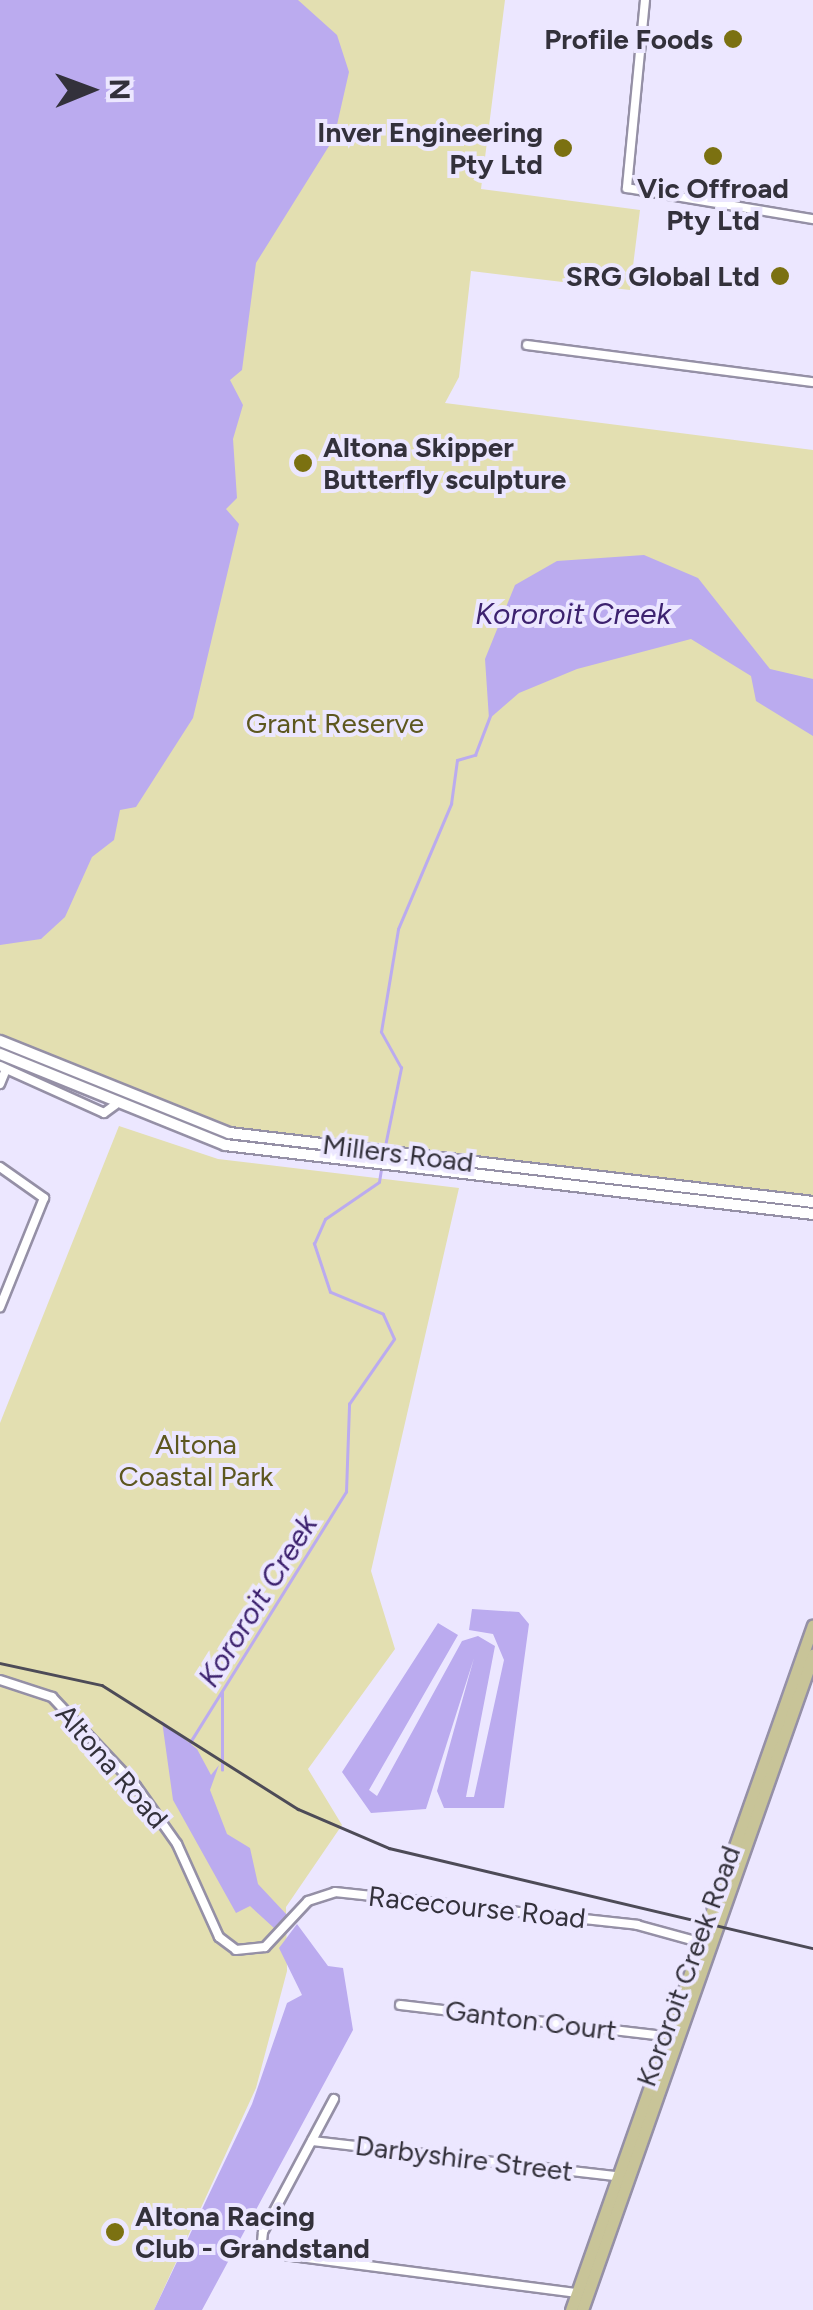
<!DOCTYPE html>
<html>
<head>
<meta charset="utf-8">
<style>
	body { margin:0 }
	#map { position:relative; width:813px; height:2310px; overflow:hidden; background:#ece7ff; font-family:Figtree,sans-serif }
	div>[style] { position:absolute }
	[style*='--x'] { left:calc(var(--x)*1px); top:calc(var(--y)*1px); width:calc(var(--w)*1px); rotate:calc(var(--a)*1deg) }
	.green>* { inset:0; background:#e3dfb1; transform-origin:0 0 }
	.water>* { inset:0; background:#bbabef }
	.stream>* { height:2.5px; margin:-1.25px; padding:0 1.25px; transform-origin:1.25px; border-radius:1.25px; background:#bbabef }
	.roads { filter:drop-shadow(2px 0 #9590a6) drop-shadow(-2px 0 #9590a6) drop-shadow(0 2px #9590a6) drop-shadow(0 -2px #9590a6) }
	.street>* { height:8px; margin:-4px; padding:0 4px; transform-origin:4px; border-radius:4px; background:#fff }
	.secondary>* { height:10px; margin:-5px; padding:0 5px; transform-origin:5px; border-radius:5px; background:#fff }
	.primary>* { height:11px; margin:-5.5px; padding:0 5.5px; transform-origin:5.5px; border-radius:5.5px; background:#c8c498 }
	.rail>* { height:2.5px; margin:-1.25px; padding:0 1.25px; transform-origin:1.25px; border-radius:1.25px; background:#4d4b57 }
	.dots>* { width:28px; height:28px; translate:-50% -50%; box-sizing:border-box; border:5px solid #ece7ff; border-radius:50% }
	span { translate:-50% -50%; white-space:nowrap; text-align:center; line-height:1.15; -webkit-text-stroke:8px #ece7ff; paint-order:stroke }
	.poi-label { font-size:28px; color:#33313b; font-weight:700 }
	.right { translate:-100% -50%; text-align:right }
	.left { translate:0 -50%; text-align:left }
	.park-label { font-size:28px; color:#5d571f }
	.street-label { font-size:28px; color:#33313b }
	.water-label { font-size:30px; color:#3d226f; font-style:italic }
	.north { position:absolute; left:40px; top:40px; width:100px; height:100px; -webkit-text-stroke:8px #ece7ff; paint-order:stroke; rotate:89deg; font-size:28px; font-weight:700; line-height:40px; text-align:center; color:#33313b }
	.north::after { content:''; display:block; margin:auto; width:35px; height:45px; background:#33313b; clip-path:polygon(50% 0,100% 100%,50% 72%,0 100%) }
</style>
</head>
<body>
<div id="map">
	<div class="green">
		<i style="clip-path:polygon(0 0,505px 0,481px 189px,640px 210px,630px 290px,471px 271px,459px 377px,445px 403px,813px 450px,813px 1197px,225px 1127px,0 1035px)"></i>
		<i style="clip-path:polygon(119px 1126px,218px 1159px,459px 1188px,371px 1571px,395px 1649px,308px 1769px,342px 1825px,286px 1907px,287px 1971px,256px 2088px,154px 2310px,0 2310px,0 1423px)"></i>
		<i style="left:388px;top:1156px;width:428px;height:5px;rotate:7deg"></i>
	</div>
	<div class="water">
		<i style="clip-path:polygon(0 0,298px 0,337px 35px,349px 72px,334px 138px,256px 263px,242px 370px,230px 380px,243px 405px,233px 439px,237px 498px,226px 509px,239px 524px,193px 718px,136px 807px,120px 810px,114px 840px,92px 857px,65px 917px,41px 939px,0 945px)"></i>
		<i style="clip-path:polygon(644px 555px,698px 578px,770px 669px,813px 679px,813px 736px,756px 701px,751px 676px,691px 639px,577px 669px,519px 693px,489px 719px,485px 659px,515px 585px,557px 561px)"></i>
		<i style="clip-path:polygon(472px 1609px,519px 1612px,529px 1624px,504px 1808px,444px 1808px,437px 1791px,474px 1658px,426px 1809px,371px 1813px,342px 1772px,438px 1623px,458px 1635px,369px 1790px,377px 1796px,462px 1641px,478px 1636px,495px 1646px,466px 1797px,474px 1797px,504px 1660px,493px 1634px,469px 1630px)"></i>
		<i style="clip-path:polygon(162px 1721px,197px 1749px,211px 1775px,219px 1765px,210px 1790px,227px 1834px,250px 1848px,258px 1884px,287px 1915px,274px 1928px,250px 1906px,236px 1913px,173px 1800px)"></i>
		<i style="clip-path:polygon(297px 1924px,328px 1966px,343px 1968px,353px 2030px,202px 2310px,154px 2310px,252px 2104px,287px 2003px,302px 1995px,279px 1948px)"></i>
	</div>
	<div class="stream">
		<i style="--x:385;--y:1146;--w:80;--a:-78.4"></i>
		<i style="--x:401;--y:1068;--w:41;--a:-119.1"></i>
		<i style="--x:381;--y:1032;--w:104;--a:-80.6"></i>
		<i style="--x:398;--y:929;--w:136;--a:-67"></i>
		<i style="--x:451;--y:804;--w:44;--a:-82.2"></i>
		<i style="--x:457;--y:760;--w:19;--a:-16"></i>
		<i style="--x:475;--y:755;--w:42;--a:-69"></i>
		<i style="--x:189;--y:1744;--w:297;--a:-58.1"></i>
		<i style="--x:346;--y:1492;--w:88;--a:-88"></i>
		<i style="--x:349;--y:1404;--w:79;--a:-55.3"></i>
		<i style="--x:394;--y:1339;--w:27;--a:-114"></i>
		<i style="--x:383;--y:1314;--w:57;--a:-157.5"></i>
		<i style="--x:330;--y:1292;--w:51;--a:-108.4"></i>
		<i style="--x:314;--y:1244;--w:27;--a:-66"></i>
		<i style="--x:325;--y:1219;--w:65;--a:-34.4"></i>
		<i style="--x:379;--y:1182;--w:13;--a:-81"></i>
		<i style="--x:222;--y:1770;--w:77;--a:-90"></i>
	</div>
	<div class="roads">
		<div class="street">
			<i style="--x:645;--y:0;--w:189;--a:95.5"></i>
			<i style="--x:627;--y:188;--w:189;--a:9.5"></i>
			<i style="--x:527;--y:345;--w:288;--a:7.4"></i>
			<i style="--x:0;--y:1066;--w:114;--a:24.3"></i>
			<i style="--x:104;--y:1113;--w:14;--a:-36"></i>
			<i style="--x:0;--y:1084;--w:16;--a:-68"></i>
			<i style="--x:0;--y:1167;--w:54;--a:35.2"></i>
			<i style="--x:44;--y:1198;--w:118;--a:112"></i>
			<i style="--x:0;--y:1680;--w:55;--a:18.1"></i>
			<i style="--x:52;--y:1697;--w:122;--a:46.7"></i>
			<i style="--x:136;--y:1786;--w:71;--a:54.7"></i>
			<i style="--x:177;--y:1844;--w:102;--a:65.7"></i>
			<i style="--x:219;--y:1937;--w:21;--a:37"></i>
			<i style="--x:236;--y:1950;--w:29;--a:-6"></i>
			<i style="--x:265;--y:1947;--w:63;--a:-46.9"></i>
			<i style="--x:308;--y:1901;--w:28;--a:-18"></i>
			<i style="--x:335;--y:1892;--w:304;--a:6.2"></i>
			<i style="--x:637;--y:1925;--w:60;--a:15.4"></i>
			<i style="--x:400;--y:2005;--w:264;--a:6.7"></i>
			<i style="--x:334;--y:2099;--w:151;--a:118.1"></i>
			<i style="--x:263;--y:2232;--w:20;--a:96"></i>
			<i style="--x:261;--y:2252;--w:319;--a:7.4"></i>
			<i style="--x:312;--y:2141;--w:305;--a:6.6"></i>
		</div>
		<div class="secondary">
			<i style="--x:0;--y:1041;--w:247;--a:21.9"></i>
			<i style="--x:229;--y:1133;--w:588;--a:6.74"></i>
			<i style="--x:0;--y:1054;--w:243;--a:22"></i>
			<i style="--x:225;--y:1145;--w:592;--a:6.69"></i>
		</div>
		<div class="primary">
			<i style="--x:571;--y:2310;--w:726;--a:-70.54"></i>
			<i style="--x:582;--y:2310;--w:695;--a:-70.57"></i>
		</div>
	</div>
	<div class="rail">
		<i style="--x:0;--y:1663;--w:104;--a:12.2"></i>
		<i style="--x:102;--y:1685;--w:232;--a:32.3"></i>
		<i style="--x:298;--y:1809;--w:99;--a:23.2"></i>
		<i style="--x:389;--y:1848;--w:436;--a:13.3"></i>
	</div>
	<div class="dots">
		<i style="left:733px;top:39px;background:#7b7111"></i>
		<i style="left:563px;top:148px;background:#7b7111"></i>
		<i style="left:713px;top:156px;background:#7b7111"></i>
		<i style="left:780px;top:276px;background:#7b7111"></i>
		<i style="left:303px;top:463px;background:#7b7111"></i>
		<i style="left:115px;top:2232px;background:#7b7111"></i>
	</div>
	<div class="poi-label">
		<span class="right" style="left:713px;top:39px">Profile Foods</span>
		<span class="right" style="left:543px;top:148px">Inver Engineering<br>Pty Ltd</span>
		<span style="left:713px;top:204px">Vic Offroad<br>Pty Ltd</span>
		<span class="right" style="left:760px;top:276px">SRG Global Ltd</span>
		<span class="left" style="left:323px;top:463px">Altona Skipper<br>Butterfly sculpture</span>
		<span class="left" style="left:135px;top:2232px">Altona Racing<br>Club - Grandstand</span>
	</div>
	<div class="park-label">
		<span style="left:335px;top:723px">Grant Reserve</span>
		<span style="left:196px;top:1460px">Altona<br>Coastal Park</span>
	</div>
	<div class="street-label">
		<span style="left:398px;top:1153px;rotate:7deg">Millers Road</span>
		<span style="left:112px;top:1766px;rotate:49deg">Altona Road</span>
		<span style="left:477px;top:1907px;rotate:6deg">Racecourse Road</span>
		<span style="left:688px;top:1966px;rotate:-70deg">Kororoit Creek Road</span>
		<span style="left:531px;top:2020px;rotate:7deg">Ganton Court</span>
		<span style="left:464px;top:2158px;rotate:7deg">Darbyshire Street</span>
	</div>
	<div class="water-label">
		<span style="left:573px;top:614px">Kororoit Creek</span>
		<span style="left:258px;top:1601px;rotate:-58deg">Kororoit Creek</span>
	</div>
	<div class="north">N</div>
</div>
</body>
</html>
